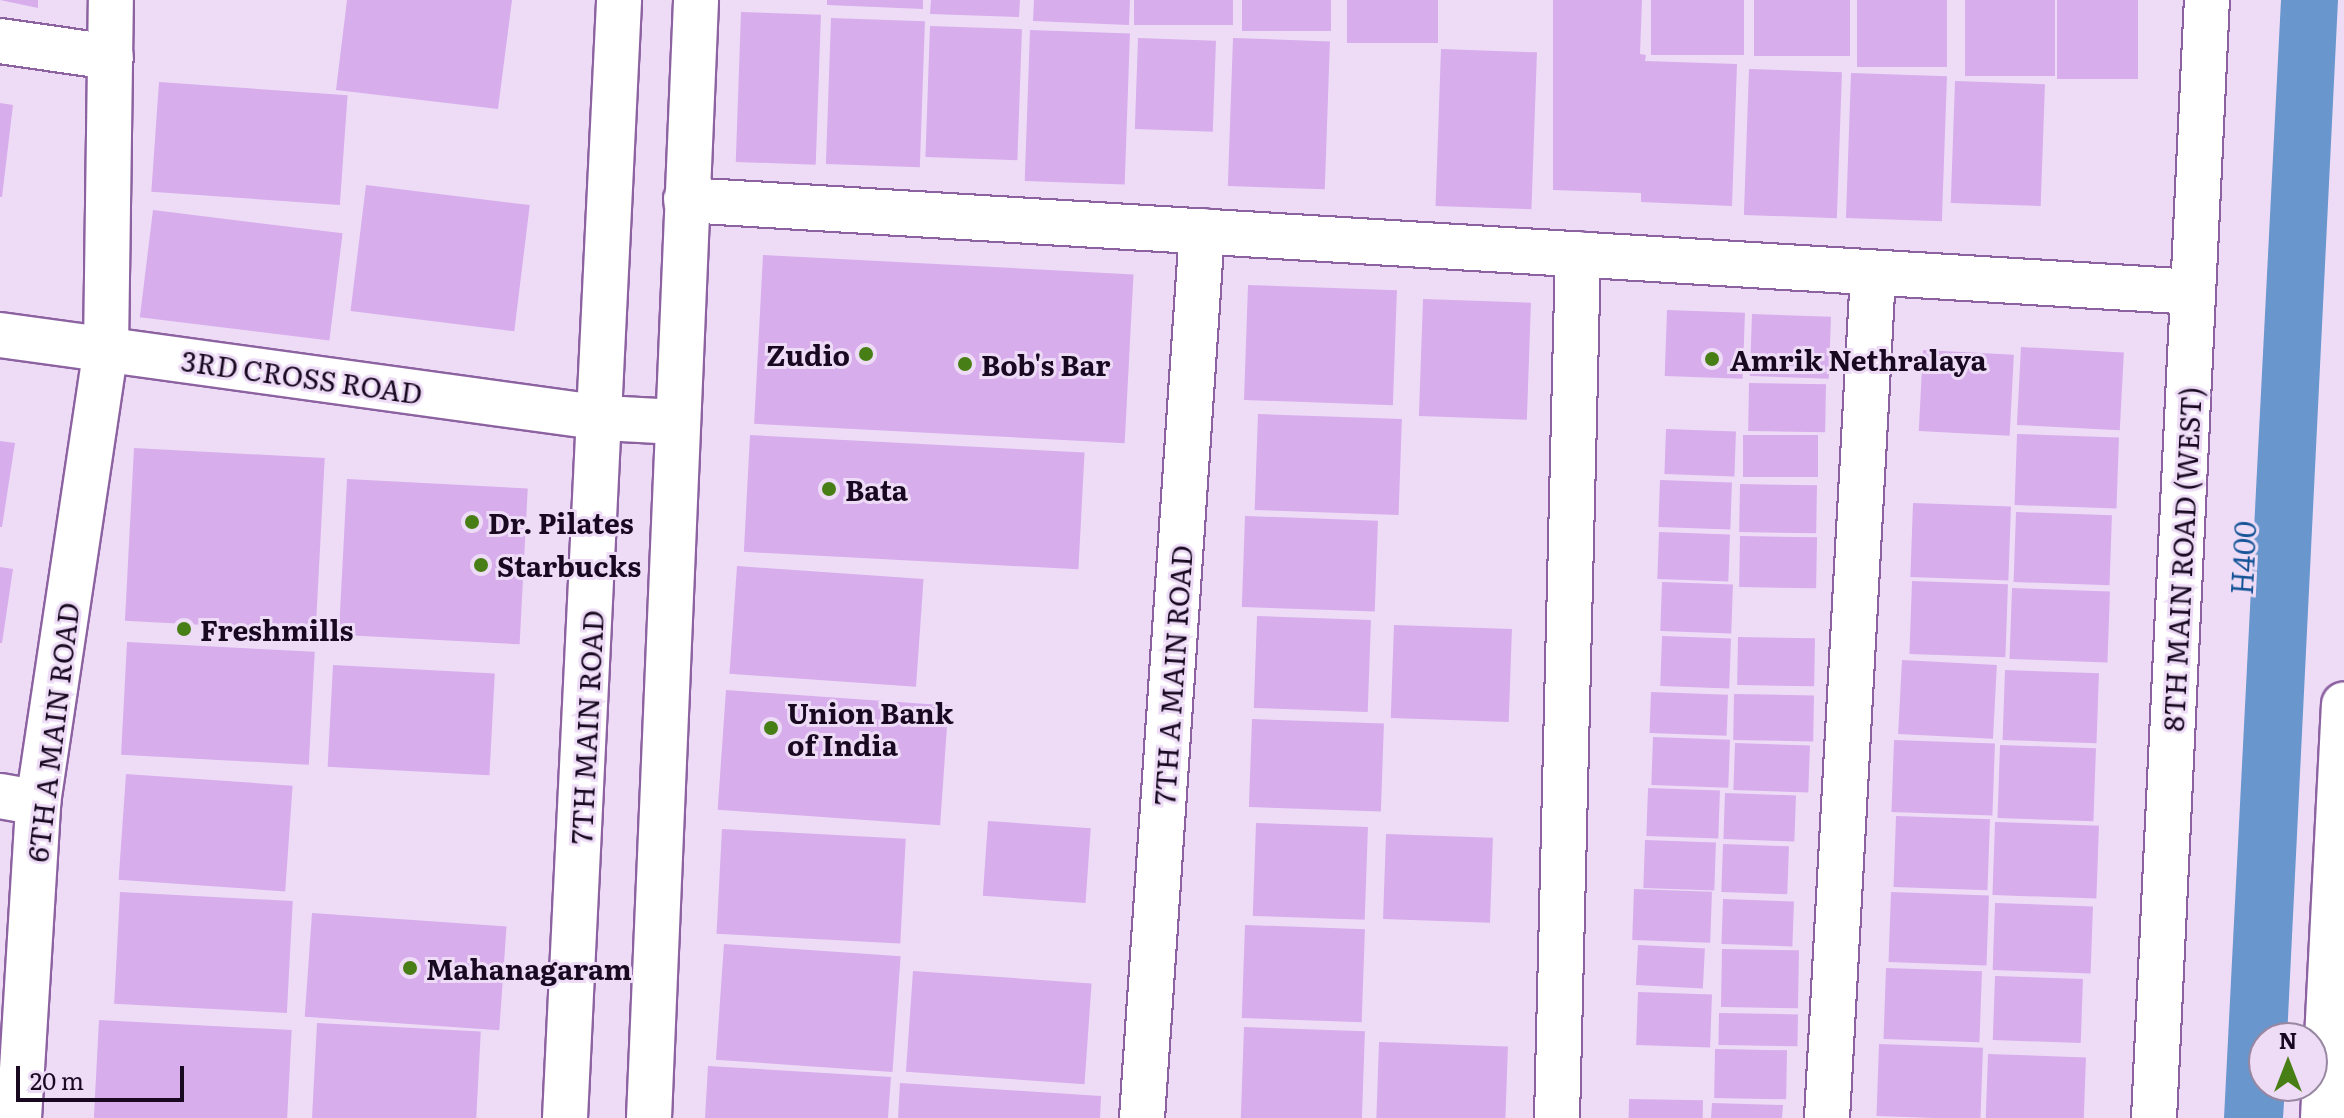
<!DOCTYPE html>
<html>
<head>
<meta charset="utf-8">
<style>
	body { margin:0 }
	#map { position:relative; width:2344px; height:1118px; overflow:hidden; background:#eedcf7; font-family:Literata,serif }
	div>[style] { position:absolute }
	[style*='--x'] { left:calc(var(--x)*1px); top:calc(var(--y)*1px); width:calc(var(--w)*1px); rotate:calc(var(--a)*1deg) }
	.water>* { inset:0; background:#6996cd }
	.building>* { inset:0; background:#d7adec; transform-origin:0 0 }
	.roads { filter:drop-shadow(2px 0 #8c62a1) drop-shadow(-2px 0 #8c62a1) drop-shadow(0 2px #8c62a1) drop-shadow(0 -2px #8c62a1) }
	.minor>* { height:44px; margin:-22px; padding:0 22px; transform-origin:22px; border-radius:22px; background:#fff }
	.major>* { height:44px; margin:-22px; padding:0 22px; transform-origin:22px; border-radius:22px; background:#fff }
	.dots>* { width:22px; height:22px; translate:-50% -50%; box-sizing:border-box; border:4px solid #eedcf7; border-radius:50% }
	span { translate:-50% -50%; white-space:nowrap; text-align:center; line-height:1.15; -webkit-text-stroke:6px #eedcf7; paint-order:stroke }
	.poi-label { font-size:28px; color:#180820; font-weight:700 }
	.right { translate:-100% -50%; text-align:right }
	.left { translate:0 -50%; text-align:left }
	.street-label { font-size:28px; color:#180820 }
	.water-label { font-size:30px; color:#145396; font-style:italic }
	.north { position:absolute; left:2248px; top:1022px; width:80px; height:80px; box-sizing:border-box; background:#eedcf7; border:2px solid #9887a1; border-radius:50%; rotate:0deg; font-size:22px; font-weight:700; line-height:32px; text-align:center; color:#180820 }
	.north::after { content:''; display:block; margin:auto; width:28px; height:36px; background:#477e15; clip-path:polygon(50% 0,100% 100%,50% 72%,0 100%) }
	.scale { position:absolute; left:16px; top:1066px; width:168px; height:36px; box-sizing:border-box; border:4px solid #180820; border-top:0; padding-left:10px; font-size:24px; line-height:28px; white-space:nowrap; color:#180820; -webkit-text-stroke:6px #eedcf7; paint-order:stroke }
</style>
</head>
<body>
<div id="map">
	<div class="water">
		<i style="clip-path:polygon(2281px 0,2338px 0,2287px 1038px,2264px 1038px,2264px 1086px,2285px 1086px,2283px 1118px,2224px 1118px)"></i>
	</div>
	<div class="building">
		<i style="clip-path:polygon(0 0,38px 0,38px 8px)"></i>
		<i style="clip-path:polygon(347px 0,512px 0,498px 109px,336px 90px)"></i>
		<i style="clip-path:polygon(827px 0,923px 0,923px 9px,827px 5px)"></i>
		<i style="clip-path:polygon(931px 0,1020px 0,1019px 17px,930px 14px)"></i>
		<i style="clip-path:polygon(1034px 0,1130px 0,1129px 25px,1033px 21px)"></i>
		<i style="left:1134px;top:0;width:99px;height:25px"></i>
		<i style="left:1242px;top:0;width:89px;height:31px"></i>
		<i style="left:1347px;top:0;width:91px;height:43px"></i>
		<i style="clip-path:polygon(1553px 0,1642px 0,1640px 54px,1646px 55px,1645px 61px,1737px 64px,1732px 206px,1641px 202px,1641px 193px,1553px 190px)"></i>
		<i style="left:1651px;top:0;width:93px;height:55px"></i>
		<i style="left:1754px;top:0;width:96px;height:56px"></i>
		<i style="left:1857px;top:0;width:90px;height:67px"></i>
		<i style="left:1965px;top:0;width:90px;height:76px"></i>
		<i style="left:2057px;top:0;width:81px;height:79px"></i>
		<i style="left:741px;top:12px;width:80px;height:150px;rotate:2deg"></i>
		<i style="left:831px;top:18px;width:94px;height:146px;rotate:2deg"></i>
		<i style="left:930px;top:26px;width:92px;height:131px;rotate:2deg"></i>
		<i style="left:1030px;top:30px;width:100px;height:151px;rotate:2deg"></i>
		<i style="left:1138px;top:38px;width:78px;height:91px;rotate:2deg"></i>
		<i style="left:1233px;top:38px;width:97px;height:148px;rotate:2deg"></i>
		<i style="left:1441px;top:49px;width:96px;height:157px;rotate:2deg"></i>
		<i style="left:1749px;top:69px;width:93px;height:146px;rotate:2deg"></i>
		<i style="left:1851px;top:73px;width:96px;height:145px;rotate:2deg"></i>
		<i style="left:1955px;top:81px;width:90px;height:122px;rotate:2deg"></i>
		<i style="left:159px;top:82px;width:189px;height:110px;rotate:4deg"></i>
		<i style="clip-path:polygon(0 103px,13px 105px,2px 197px,0 197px)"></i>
		<i style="left:366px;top:185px;width:165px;height:127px;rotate:7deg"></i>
		<i style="left:153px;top:210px;width:191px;height:108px;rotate:7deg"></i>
		<i style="left:763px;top:255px;width:371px;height:169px;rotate:3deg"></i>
		<i style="left:1248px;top:285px;width:149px;height:115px;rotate:2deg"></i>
		<i style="left:1423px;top:299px;width:108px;height:117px;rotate:2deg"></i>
		<i style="left:1667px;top:310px;width:78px;height:66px;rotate:2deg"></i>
		<i style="left:1752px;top:314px;width:79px;height:62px;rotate:2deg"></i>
		<i style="left:2021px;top:347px;width:103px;height:78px;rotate:3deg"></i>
		<i style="left:1923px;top:350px;width:91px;height:81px;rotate:3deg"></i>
		<i style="left:1749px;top:383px;width:77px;height:48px;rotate:1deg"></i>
		<i style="left:1258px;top:414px;width:144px;height:96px;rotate:2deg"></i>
		<i style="left:1666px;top:429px;width:70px;height:45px;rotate:2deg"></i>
		<i style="left:2017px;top:434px;width:102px;height:71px;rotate:2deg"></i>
		<i style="left:750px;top:435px;width:335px;height:117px;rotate:3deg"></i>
		<i style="left:1743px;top:435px;width:75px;height:42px"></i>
		<i style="clip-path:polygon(0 441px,15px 443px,2px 527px,0 527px)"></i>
		<i style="left:134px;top:448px;width:191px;height:173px;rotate:3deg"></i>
		<i style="left:347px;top:479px;width:181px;height:156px;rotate:3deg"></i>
		<i style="left:1660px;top:480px;width:72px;height:47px;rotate:2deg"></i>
		<i style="left:1740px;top:484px;width:77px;height:48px;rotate:1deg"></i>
		<i style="left:1913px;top:503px;width:98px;height:74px;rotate:2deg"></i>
		<i style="left:2016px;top:512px;width:96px;height:70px;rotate:2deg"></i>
		<i style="left:1245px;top:516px;width:133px;height:91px;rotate:2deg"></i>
		<i style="left:1659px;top:532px;width:71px;height:47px;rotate:2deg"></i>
		<i style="left:1740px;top:536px;width:77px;height:51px;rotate:1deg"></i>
		<i style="left:737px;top:566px;width:187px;height:108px;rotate:4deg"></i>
		<i style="clip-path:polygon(0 567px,13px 569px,2px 643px,0 643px)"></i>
		<i style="left:1912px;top:581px;width:96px;height:73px;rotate:2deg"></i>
		<i style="left:1662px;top:582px;width:71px;height:49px;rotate:2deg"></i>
		<i style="left:2012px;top:588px;width:98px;height:71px;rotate:2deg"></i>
		<i style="left:1257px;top:616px;width:114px;height:92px;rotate:2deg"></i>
		<i style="left:1394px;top:625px;width:118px;height:93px;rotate:2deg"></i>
		<i style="left:1662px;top:636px;width:69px;height:50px;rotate:2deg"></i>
		<i style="left:1738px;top:637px;width:77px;height:48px;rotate:1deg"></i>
		<i style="left:127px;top:642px;width:188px;height:113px;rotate:3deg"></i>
		<i style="left:1902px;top:660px;width:95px;height:74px;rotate:3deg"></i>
		<i style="left:333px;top:665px;width:162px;height:102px;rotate:3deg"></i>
		<i style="left:2005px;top:670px;width:94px;height:70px;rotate:2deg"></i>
		<i style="left:726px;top:690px;width:223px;height:120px;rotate:4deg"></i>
		<i style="left:1651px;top:692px;width:77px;height:41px;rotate:2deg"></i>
		<i style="left:1734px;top:694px;width:80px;height:46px;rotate:1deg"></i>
		<i style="left:1252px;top:719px;width:132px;height:88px;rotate:2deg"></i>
		<i style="left:1653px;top:737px;width:77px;height:48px;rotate:2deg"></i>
		<i style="left:1894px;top:740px;width:101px;height:72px;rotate:2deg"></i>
		<i style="left:1735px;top:743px;width:75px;height:47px;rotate:2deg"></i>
		<i style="left:2000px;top:745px;width:96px;height:73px;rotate:2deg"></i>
		<i style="left:126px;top:774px;width:167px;height:106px;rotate:4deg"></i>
		<i style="left:1648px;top:788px;width:72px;height:48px;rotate:2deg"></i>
		<i style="left:1725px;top:793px;width:71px;height:46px;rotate:2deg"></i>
		<i style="left:1896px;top:816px;width:94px;height:71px;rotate:2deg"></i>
		<i style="left:988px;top:821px;width:103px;height:75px;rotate:4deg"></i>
		<i style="left:1995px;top:822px;width:104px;height:73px;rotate:2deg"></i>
		<i style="left:1256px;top:823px;width:112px;height:93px;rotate:2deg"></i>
		<i style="left:722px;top:829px;width:184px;height:105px;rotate:3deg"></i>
		<i style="left:1386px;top:834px;width:107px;height:85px;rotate:2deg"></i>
		<i style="left:1645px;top:840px;width:71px;height:48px;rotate:2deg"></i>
		<i style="left:1723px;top:844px;width:66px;height:48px;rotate:2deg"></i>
		<i style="left:1634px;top:889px;width:78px;height:51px;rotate:2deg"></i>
		<i style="left:120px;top:892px;width:173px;height:112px;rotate:3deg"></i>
		<i style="left:1891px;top:892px;width:98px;height:70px;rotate:2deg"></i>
		<i style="left:1723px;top:899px;width:71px;height:45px;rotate:2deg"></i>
		<i style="left:1995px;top:903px;width:98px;height:67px;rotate:2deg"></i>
		<i style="left:312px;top:913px;width:195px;height:104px;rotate:4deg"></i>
		<i style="left:1245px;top:925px;width:120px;height:93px;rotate:2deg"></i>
		<i style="left:724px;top:944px;width:177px;height:116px;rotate:4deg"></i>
		<i style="left:1638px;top:945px;width:67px;height:40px;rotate:3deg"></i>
		<i style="left:1722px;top:949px;width:77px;height:58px;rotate:1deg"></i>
		<i style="left:1886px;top:968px;width:96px;height:71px;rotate:2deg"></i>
		<i style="left:913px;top:971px;width:179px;height:101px;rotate:4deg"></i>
		<i style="left:1995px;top:976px;width:88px;height:64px;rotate:2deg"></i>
		<i style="left:1638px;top:992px;width:74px;height:53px;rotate:2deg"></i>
		<i style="left:1719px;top:1013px;width:79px;height:32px;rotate:1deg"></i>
		<i style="left:99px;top:1020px;width:193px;height:98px;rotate:3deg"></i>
		<i style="left:317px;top:1023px;width:164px;height:95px;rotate:3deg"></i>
		<i style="left:1244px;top:1027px;width:121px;height:91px;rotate:2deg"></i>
		<i style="left:1379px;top:1042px;width:129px;height:76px;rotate:2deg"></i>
		<i style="left:1879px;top:1044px;width:104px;height:72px;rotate:2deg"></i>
		<i style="left:1715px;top:1049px;width:72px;height:49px;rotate:1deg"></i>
		<i style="left:1988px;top:1054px;width:98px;height:64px;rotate:2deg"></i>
		<i style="clip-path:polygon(708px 1066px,891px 1077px,888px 1118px,705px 1118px)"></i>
		<i style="clip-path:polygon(900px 1083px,1101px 1096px,1100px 1118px,898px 1118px)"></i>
		<i style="left:1629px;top:1099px;width:74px;height:19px;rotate:1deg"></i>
		<i style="clip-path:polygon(1712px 1103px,1783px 1105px,1782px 1118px,1711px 1118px)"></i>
	</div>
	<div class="roads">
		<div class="minor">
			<i style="--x:0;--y:41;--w:112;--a:8.2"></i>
			<i style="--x:686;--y:200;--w:1510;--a:3.49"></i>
			<i style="--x:0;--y:335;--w:609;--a:7.84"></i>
			<i style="--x:603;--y:418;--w:74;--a:3.1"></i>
			<i style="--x:0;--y:796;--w:39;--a:10"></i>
			<i style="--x:19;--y:1118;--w:316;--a:-86.5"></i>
			<i style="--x:38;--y:803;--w:459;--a:-81.5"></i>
			<i style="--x:106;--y:349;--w:349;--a:-89.2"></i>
			<i style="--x:1142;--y:1118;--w:889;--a:-86.13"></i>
			<i style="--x:1557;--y:1118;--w:864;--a:-88.61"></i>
			<i style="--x:1827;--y:1118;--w:846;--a:-86.88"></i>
			<i style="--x:2154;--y:1118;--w:1119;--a:-87.29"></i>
			<i style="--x:2323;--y:1118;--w:414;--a:-87.1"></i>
		</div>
		<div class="major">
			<i style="--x:565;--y:1118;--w:1119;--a:-87.23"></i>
			<i style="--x:649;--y:1118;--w:1119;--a:-87.59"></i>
		</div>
	</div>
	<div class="dots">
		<i style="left:866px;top:354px;background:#477e15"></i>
		<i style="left:1712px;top:359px;background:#477e15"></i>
		<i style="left:965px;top:364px;background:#477e15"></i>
		<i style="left:829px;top:489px;background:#477e15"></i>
		<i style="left:472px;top:522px;background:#477e15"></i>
		<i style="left:481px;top:565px;background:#477e15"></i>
		<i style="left:184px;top:629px;background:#477e15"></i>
		<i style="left:771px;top:728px;background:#477e15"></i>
		<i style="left:410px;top:968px;background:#477e15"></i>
	</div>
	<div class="poi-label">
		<span class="right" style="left:850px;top:354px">Zudio</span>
		<span class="left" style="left:1730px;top:359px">Amrik Nethralaya</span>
		<span class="left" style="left:981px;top:364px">Bob's Bar</span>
		<span class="left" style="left:845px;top:489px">Bata</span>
		<span class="left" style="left:488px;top:522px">Dr. Pilates</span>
		<span class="left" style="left:497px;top:565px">Starbucks</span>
		<span class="left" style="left:200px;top:629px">Freshmills</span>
		<span class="left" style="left:787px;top:728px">Union Bank<br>of India</span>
		<span class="left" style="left:426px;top:968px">Mahanagaram</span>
	</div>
	<div class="street-label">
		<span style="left:302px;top:376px;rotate:8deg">3RD CROSS ROAD</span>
		<span style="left:2181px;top:559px;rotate:-87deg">8TH MAIN ROAD (WEST)</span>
		<span style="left:1172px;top:675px;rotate:-86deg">7TH A MAIN ROAD</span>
		<span style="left:586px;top:727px;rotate:-87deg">7TH MAIN ROAD</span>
		<span style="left:52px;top:732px;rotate:-83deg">6TH A MAIN ROAD</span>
	</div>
	<div class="water-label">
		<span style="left:2242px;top:558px;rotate:-87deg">H400</span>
	</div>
	<div class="north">N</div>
	<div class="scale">20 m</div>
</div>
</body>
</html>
